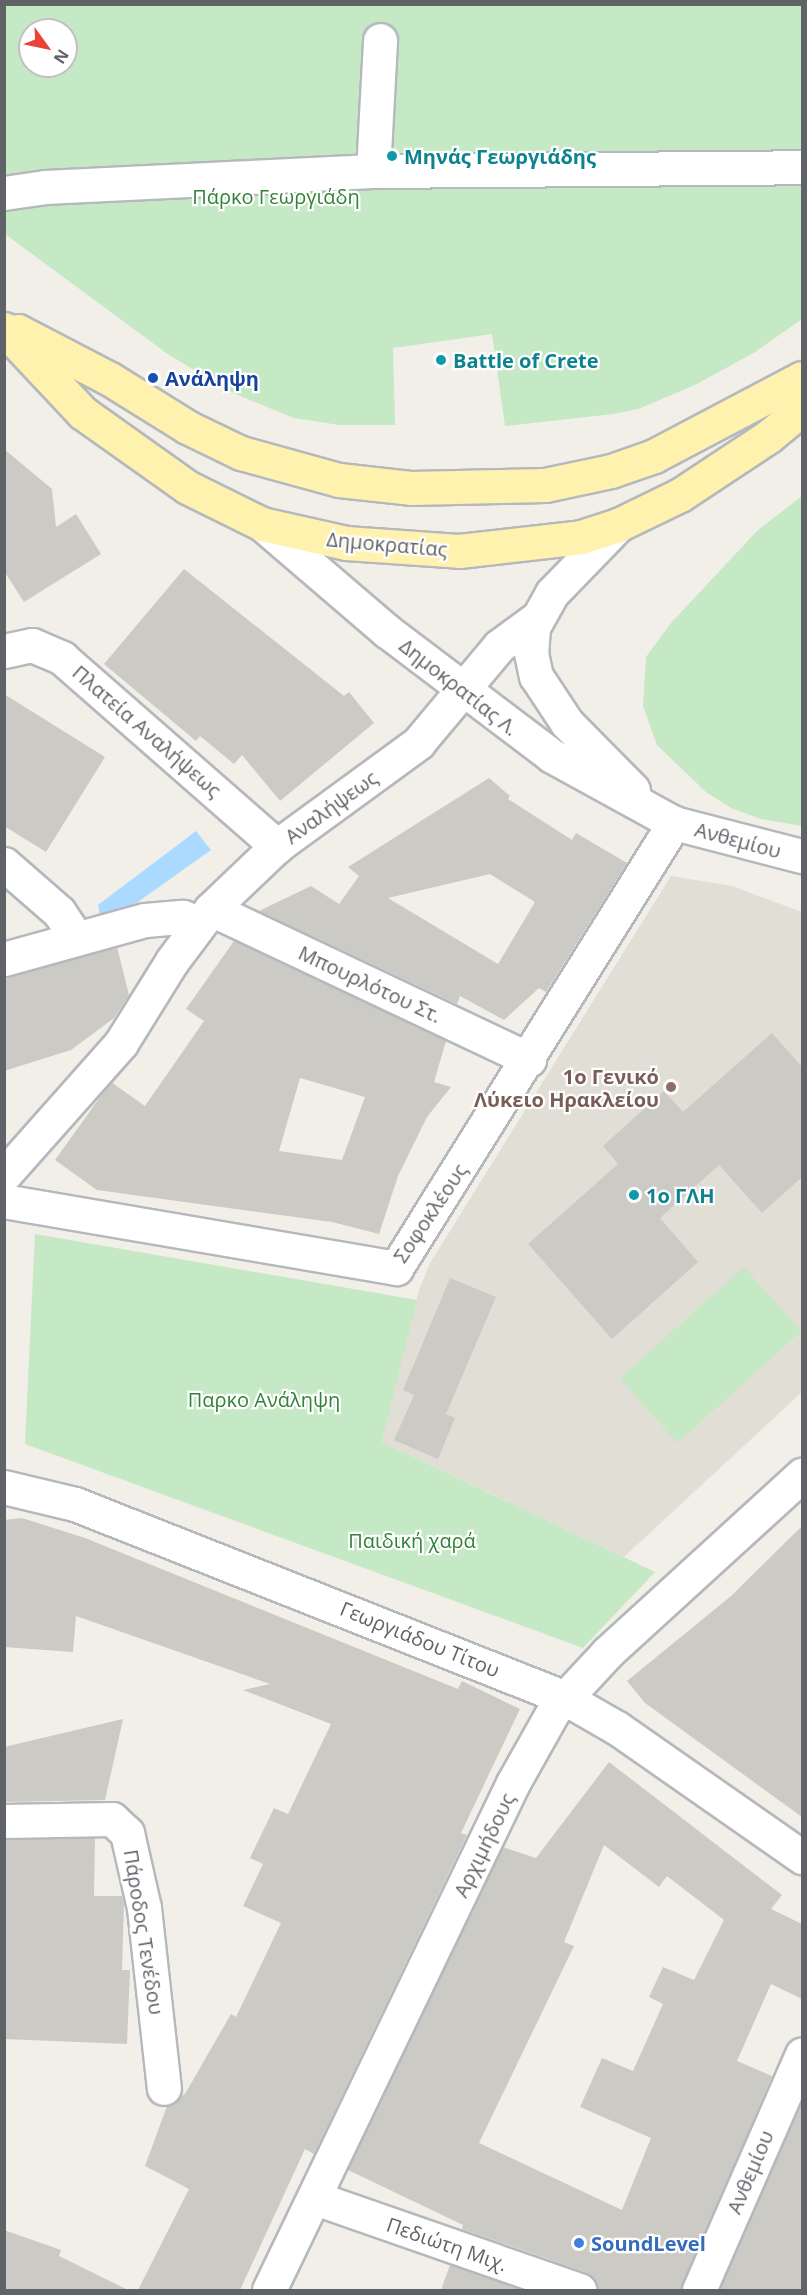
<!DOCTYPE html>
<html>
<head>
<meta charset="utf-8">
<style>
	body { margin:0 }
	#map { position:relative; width:807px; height:2295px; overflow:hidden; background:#f1efe8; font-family:"Open Sans",sans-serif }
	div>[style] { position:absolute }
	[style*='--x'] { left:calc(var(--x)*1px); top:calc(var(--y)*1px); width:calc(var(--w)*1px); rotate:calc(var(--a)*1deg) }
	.education>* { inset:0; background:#e1ded6 }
	.green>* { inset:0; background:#c5e8c5; transform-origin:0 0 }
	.water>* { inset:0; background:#aadaff }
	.building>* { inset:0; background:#cccac5 }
	.roads { filter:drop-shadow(2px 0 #b5b8bc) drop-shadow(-2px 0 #b5b8bc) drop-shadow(0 2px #b5b8bc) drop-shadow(0 -2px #b5b8bc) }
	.minor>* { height:33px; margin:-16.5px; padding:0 16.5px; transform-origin:16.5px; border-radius:16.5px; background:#fff }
	.major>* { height:33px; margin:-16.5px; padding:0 16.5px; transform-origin:16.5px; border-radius:16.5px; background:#fff2af }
	.dots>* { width:16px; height:16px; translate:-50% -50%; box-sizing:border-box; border:3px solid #fff; border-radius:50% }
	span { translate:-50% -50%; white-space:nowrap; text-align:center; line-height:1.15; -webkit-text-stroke:4.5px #fff; paint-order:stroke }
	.culture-label { font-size:20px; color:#0d838f; font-weight:700 }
	.left { translate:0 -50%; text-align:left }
	.park-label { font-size:20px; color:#348238 }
	.transit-label { font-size:20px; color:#164399; font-weight:700 }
	.street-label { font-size:20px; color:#5f6368 }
	.education-label { font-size:20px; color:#785e54; font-weight:700 }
	.right { translate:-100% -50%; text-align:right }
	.shop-label { font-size:20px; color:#366cbe; font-weight:700 }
	.frame { position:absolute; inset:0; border:6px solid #5f6368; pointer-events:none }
	.north { position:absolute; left:18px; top:18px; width:60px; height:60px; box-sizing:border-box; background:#fff; border:2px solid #bfc1c3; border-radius:50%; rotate:123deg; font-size:16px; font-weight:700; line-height:24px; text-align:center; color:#5f6368 }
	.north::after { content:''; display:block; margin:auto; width:21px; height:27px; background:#ea4335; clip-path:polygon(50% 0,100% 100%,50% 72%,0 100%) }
</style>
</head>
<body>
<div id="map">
	<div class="education">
		<i style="clip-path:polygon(671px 876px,732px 886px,802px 912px,802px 1392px,624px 1557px,382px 1442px,419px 1290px,430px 1263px)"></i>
	</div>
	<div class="green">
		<i style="clip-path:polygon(evenodd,4px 5px,802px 5px,802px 319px,755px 352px,695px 385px,638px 409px,613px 414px,505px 426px,492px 334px,393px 348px,395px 425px,339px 425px,294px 418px,235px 394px,169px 355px,5px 234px,4px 5px,30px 30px,66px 30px,66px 66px,30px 66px,30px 30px)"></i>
		<i style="clip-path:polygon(802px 496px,802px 826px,761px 819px,731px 808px,706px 792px,657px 745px,643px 706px,646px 657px,671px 623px,757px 531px)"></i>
		<i style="clip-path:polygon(35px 1234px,417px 1300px,382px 1442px,655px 1572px,583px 1648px,25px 1444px)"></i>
		<i style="left:744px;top:1267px;width:86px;height:167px;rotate:48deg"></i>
	</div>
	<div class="water">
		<i style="clip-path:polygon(196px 831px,211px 850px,135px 904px,100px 916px,98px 905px)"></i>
	</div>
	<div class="building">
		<i style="clip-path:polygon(4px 449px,52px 489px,56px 527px,76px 514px,101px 554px,24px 602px,4px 571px)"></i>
		<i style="clip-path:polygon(184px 569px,344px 696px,349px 692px,374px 723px,280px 801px,242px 755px,234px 764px,200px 736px,196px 741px,104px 664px)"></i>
		<i style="clip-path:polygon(4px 694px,105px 757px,46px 852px,4px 826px)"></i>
		<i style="clip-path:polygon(evenodd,489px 778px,510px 796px,508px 799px,572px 840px,576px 833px,627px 863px,546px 992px,539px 988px,504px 1020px,460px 996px,457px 1004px,259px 911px,311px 886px,339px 904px,359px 876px,348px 867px,489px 778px,490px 874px,535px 902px,498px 964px,388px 898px,490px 874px)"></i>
		<i style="clip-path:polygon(evenodd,234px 941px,446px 1041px,434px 1082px,451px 1087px,427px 1117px,398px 1176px,379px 1234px,332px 1222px,97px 1190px,55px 1160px,111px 1082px,145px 1106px,204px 1021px,186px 1009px,234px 941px,300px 1078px,365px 1097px,342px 1160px,279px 1151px,300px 1078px)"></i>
		<i style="clip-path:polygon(117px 947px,129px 995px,114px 1018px,71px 1050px,4px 1071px,4px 979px)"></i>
		<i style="clip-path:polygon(772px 1033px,802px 1067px,802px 1177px,762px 1213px,719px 1165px,660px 1218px,698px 1262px,612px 1339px,528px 1244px,618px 1164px,603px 1146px,664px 1091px,683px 1112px)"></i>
		<i style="clip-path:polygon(450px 1278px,496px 1297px,446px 1414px,455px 1418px,438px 1459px,394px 1440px,414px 1395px,403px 1390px)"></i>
		<i style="clip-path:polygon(22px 1518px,85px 1538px,458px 1689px,462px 1681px,520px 1709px,461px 1833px,467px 1835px,314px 2154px,305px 2149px,240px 2290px,138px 2290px,189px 2189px,145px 2166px,167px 2106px,185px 2094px,231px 2014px,236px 2017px,281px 1923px,243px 1906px,263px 1864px,250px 1858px,274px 1808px,288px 1814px,331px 1724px,243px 1690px,270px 1684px,76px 1616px,73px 1652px,4px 1647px,4px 1520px)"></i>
		<i style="clip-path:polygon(802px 1526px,802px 1817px,645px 1703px,627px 1681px,731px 1596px)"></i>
		<i style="clip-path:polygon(123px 1719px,105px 1800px,4px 1802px,4px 1747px)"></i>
		<i style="clip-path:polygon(evenodd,609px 1762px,782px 1895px,771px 1909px,802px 1924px,802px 1999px,771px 1984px,737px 2061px,772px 2076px,681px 2290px,597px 2290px,594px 2278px,585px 2272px,462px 2229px,463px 2225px,348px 2170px,503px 1847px,536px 1858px,609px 1762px,604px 1845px,659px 1887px,667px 1876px,724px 1920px,694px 1980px,663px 1967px,649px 1997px,663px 2004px,633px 2071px,602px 2058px,580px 2107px,651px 2138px,622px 2210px,479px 2143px,574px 1946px,564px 1942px,604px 1845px)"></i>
		<i style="clip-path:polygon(95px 1838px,94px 1896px,122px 1896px,124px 1904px,122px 1970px,130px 1970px,127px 2044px,4px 2039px,4px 1840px)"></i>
		<i style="clip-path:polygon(802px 2100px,802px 2290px,719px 2290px)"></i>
		<i style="clip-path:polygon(4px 2230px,61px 2250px,59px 2256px,128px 2290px,4px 2290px)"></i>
		<i style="clip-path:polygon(450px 2265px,523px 2290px,441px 2290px)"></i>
	</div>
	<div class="roads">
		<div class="minor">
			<i style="--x:373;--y:171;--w:131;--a:-86.9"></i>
			<i style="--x:4;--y:193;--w:41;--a:-8.3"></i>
			<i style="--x:45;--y:187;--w:328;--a:-2.8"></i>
			<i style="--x:373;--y:171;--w:429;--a:-0.5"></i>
			<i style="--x:262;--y:524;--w:165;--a:40.6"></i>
			<i style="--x:387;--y:631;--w:207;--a:37.1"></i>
			<i style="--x:552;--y:756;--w:139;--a:28.8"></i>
			<i style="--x:674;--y:823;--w:132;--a:14.5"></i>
			<i style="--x:618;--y:525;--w:95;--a:134.1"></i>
			<i style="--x:552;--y:593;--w:39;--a:119"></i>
			<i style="--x:533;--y:627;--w:26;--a:94"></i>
			<i style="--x:531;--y:653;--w:24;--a:78"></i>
			<i style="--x:536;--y:676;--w:56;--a:56.6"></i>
			<i style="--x:567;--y:723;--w:94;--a:45.4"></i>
			<i style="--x:4;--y:651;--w:29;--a:-12"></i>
			<i style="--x:32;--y:645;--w:33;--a:23"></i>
			<i style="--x:62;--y:658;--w:286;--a:41.2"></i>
			<i style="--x:4;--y:864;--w:73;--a:41.1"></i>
			<i style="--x:59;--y:912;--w:30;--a:56"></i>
			<i style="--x:211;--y:909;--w:352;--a:25.3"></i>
			<i style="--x:4;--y:959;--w:146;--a:-15.5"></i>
			<i style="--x:145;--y:920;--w:38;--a:-5"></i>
			<i style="--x:183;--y:917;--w:16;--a:22"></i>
			<i style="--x:4;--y:1175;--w:176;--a:-48.4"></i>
			<i style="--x:121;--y:1043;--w:97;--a:-58.1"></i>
			<i style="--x:172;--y:961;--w:65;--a:-53.1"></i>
			<i style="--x:211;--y:909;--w:91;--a:-43.7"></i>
			<i style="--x:277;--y:846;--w:175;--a:-36.1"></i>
			<i style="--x:418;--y:743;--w:126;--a:-50.1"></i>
			<i style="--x:499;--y:646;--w:46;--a:-36.1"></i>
			<i style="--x:4;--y:1201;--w:398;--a:9.7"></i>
			<i style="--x:396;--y:1268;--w:525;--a:-58.01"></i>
			<i style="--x:4;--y:1487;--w:73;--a:13.5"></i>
			<i style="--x:75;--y:1504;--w:525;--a:21.58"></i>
			<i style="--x:563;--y:1697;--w:62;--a:29.9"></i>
			<i style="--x:617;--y:1728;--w:226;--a:34.9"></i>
			<i style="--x:4;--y:1821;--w:108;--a:-1.1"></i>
			<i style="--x:112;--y:1819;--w:21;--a:43"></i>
			<i style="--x:127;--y:1833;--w:77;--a:77.2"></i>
			<i style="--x:144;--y:1908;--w:181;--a:83.7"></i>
			<i style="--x:315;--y:2198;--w:280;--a:19.2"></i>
			<i style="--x:269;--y:2290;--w:563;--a:-64.3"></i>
			<i style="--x:513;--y:1783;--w:84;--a:-60.7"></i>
			<i style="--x:554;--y:1710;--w:79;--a:-47"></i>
			<i style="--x:608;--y:1652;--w:263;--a:-42.4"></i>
			<i style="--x:699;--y:2290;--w:257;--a:-66.4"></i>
		</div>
		<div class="major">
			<i style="--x:4;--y:329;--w:115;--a:46.8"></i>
			<i style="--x:83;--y:413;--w:128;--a:35.4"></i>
			<i style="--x:187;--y:487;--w:84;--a:26.3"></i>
			<i style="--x:262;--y:524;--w:86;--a:12.7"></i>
			<i style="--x:346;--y:543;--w:113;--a:4"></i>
			<i style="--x:459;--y:551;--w:123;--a:-6.5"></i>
			<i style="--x:581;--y:537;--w:39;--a:-18"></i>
			<i style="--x:618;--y:525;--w:69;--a:-25.8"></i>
			<i style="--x:680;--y:495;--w:107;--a:-33.5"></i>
			<i style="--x:769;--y:436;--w:43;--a:-39.3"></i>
			<i style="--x:18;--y:331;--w:104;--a:27.6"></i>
			<i style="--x:110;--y:379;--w:91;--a:31.9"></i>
			<i style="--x:187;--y:427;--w:60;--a:25.7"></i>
			<i style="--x:241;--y:453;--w:102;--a:15.4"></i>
			<i style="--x:339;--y:480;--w:72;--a:6.3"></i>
			<i style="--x:411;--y:488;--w:134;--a:-1.3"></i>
			<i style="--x:545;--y:485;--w:67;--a:-12"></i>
			<i style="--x:611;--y:471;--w:46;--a:-19.2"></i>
			<i style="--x:654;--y:456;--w:167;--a:-27.8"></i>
		</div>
	</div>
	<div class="dots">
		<i style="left:392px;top:156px;background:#0f9aa8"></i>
		<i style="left:441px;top:360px;background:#0f9aa8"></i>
		<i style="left:153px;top:378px;background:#1a4fb4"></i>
		<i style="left:671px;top:1087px;background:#8d6e63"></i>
		<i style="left:634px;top:1195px;background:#0f9aa8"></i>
		<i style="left:579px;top:2243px;background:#3f7fe0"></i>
	</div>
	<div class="culture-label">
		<span class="left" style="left:404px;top:156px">Μηνάς Γεωργιάδης</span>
		<span class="left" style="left:453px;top:360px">Battle of Crete</span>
		<span class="left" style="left:646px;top:1195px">1o ΓΛΗ</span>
	</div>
	<div class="park-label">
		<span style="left:276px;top:196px">Πάρκο Γεωργιάδη</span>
		<span style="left:264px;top:1399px">Παρκο Ανάληψη</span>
		<span style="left:412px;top:1540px">Παιδική χαρά</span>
	</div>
	<div class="transit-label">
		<span class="left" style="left:165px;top:378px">Ανάληψη</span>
	</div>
	<div class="street-label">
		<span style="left:387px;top:544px;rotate:5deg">Δημοκρατίας</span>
		<span style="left:459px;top:687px;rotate:38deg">Δημοκρατίας Λ.</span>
		<span style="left:147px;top:731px;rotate:41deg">Πλατεία Αναλήψεως</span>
		<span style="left:331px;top:807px;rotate:-36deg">Αναλήψεως</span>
		<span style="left:738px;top:840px;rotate:15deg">Ανθεμίου</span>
		<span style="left:370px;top:984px;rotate:25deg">Μπουρλότου Στ.</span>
		<span style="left:430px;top:1213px;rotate:-56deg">Σοφοκλέους</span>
		<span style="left:420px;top:1639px;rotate:22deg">Γεωργιάδου Τίτου</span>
		<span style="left:484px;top:1845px;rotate:-64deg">Αρχιμήδους</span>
		<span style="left:144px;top:1932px;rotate:81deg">Πάροδος Τενέδου</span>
		<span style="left:750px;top:2172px;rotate:-67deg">Ανθεμίου</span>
		<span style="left:447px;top:2244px;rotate:19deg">Πεδιώτη Μιχ.</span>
	</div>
	<div class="education-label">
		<span class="right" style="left:659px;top:1088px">1ο Γενικό<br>Λύκειο Ηρακλείου</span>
	</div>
	<div class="shop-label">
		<span class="left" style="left:591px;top:2243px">SoundLevel</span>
	</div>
	<div class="frame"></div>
	<div class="north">N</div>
</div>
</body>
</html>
